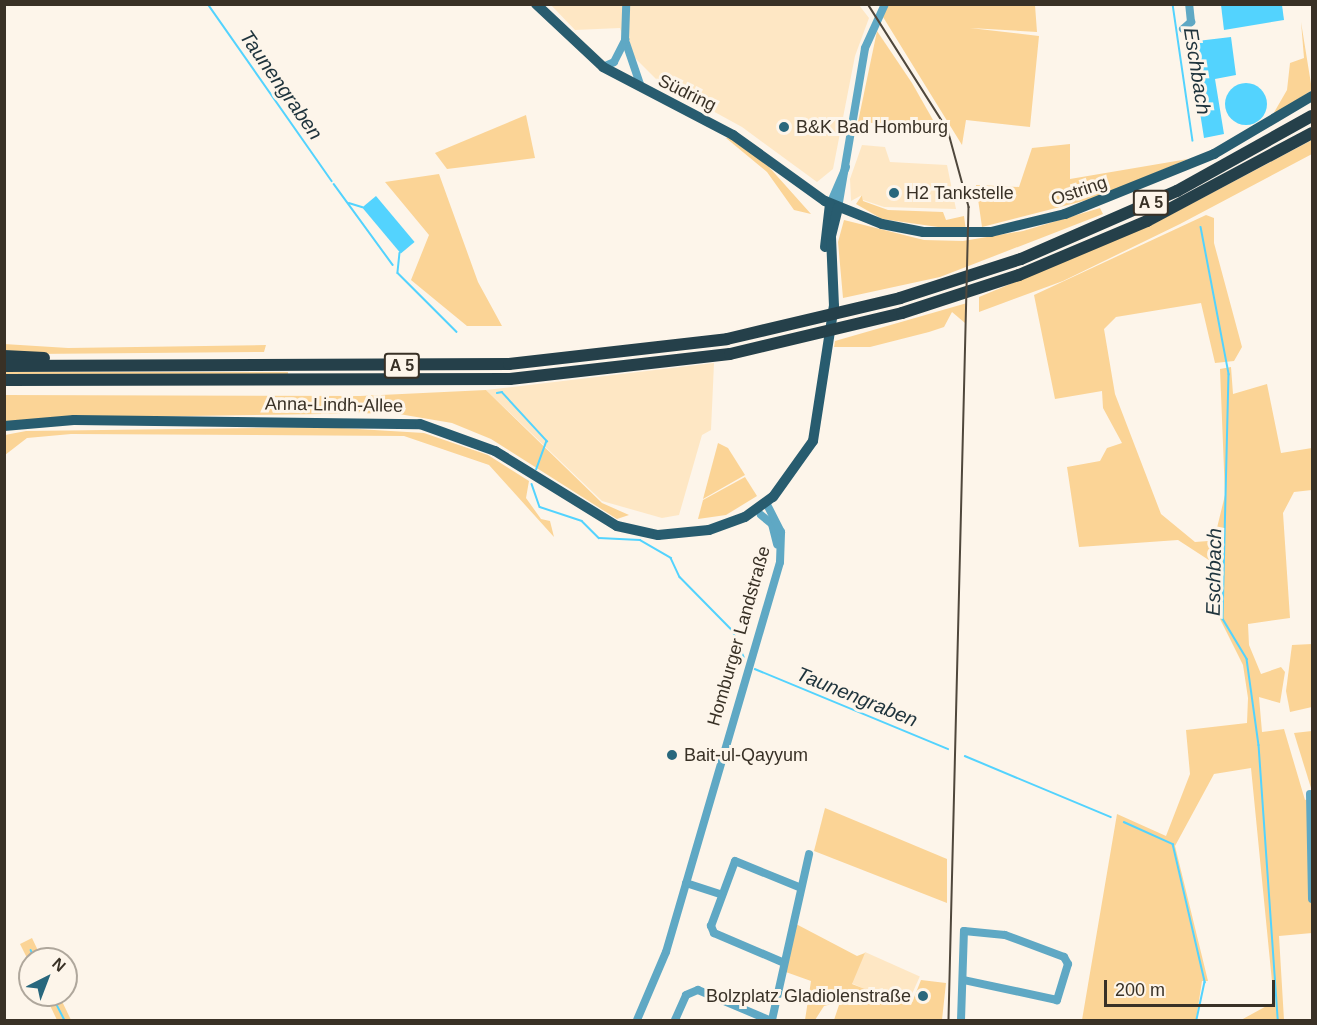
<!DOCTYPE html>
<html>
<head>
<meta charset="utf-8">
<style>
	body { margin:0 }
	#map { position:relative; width:1317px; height:1025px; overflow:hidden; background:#fdf5ea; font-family:Helvetica,sans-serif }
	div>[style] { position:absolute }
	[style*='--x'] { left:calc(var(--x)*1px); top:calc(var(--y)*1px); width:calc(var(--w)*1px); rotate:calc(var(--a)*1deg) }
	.built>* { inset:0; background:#fee7c4; transform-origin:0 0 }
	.green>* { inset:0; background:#fbd496; transform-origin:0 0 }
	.water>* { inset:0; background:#53d3fe; transform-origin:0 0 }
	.round { border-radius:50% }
	.stream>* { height:1.5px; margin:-0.75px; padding:0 0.75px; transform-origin:0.75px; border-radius:0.75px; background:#53d3fe }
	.minor>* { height:8px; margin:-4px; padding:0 4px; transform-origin:4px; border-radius:4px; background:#5fa8c4 }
	.major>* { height:10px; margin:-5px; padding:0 5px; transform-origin:5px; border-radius:5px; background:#285c6f }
	.highway>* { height:12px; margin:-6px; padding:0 6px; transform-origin:6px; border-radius:6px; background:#25404a }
	.tram>* { height:1.5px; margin:-0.75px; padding:0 0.75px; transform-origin:0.75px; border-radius:0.75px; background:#4f473c }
	.dots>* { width:16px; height:16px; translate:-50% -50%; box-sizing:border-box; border:3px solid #fdf5ea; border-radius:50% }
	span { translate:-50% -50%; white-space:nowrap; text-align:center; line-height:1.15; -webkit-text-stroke:6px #fdf5ea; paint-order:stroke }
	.shield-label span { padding:2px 4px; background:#fdf5ea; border:2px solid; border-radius:4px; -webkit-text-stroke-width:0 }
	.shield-label { font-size:16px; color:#393126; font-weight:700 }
	.street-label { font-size:18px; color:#393126 }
	.poi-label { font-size:18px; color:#393126 }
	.left { translate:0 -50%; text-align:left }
	.right { translate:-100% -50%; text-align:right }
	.water-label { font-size:20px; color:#1e333c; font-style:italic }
	.frame { position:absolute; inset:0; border:6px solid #393126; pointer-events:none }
	.north { position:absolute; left:18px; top:947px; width:60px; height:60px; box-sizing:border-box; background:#fdf5ea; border:2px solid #afa79c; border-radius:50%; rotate:42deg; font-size:16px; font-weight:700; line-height:24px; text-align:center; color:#393126 }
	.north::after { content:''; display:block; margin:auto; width:21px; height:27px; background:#28677d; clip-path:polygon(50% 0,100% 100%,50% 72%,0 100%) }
	.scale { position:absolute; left:1104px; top:980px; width:171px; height:27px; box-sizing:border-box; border:3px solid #393126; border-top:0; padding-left:8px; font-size:18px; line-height:21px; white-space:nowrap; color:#393126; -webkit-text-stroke:4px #fdf5ea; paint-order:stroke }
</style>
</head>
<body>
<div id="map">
	<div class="built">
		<i style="clip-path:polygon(551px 5px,859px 5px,869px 18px,855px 56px,833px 169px,817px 182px,742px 127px,658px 81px,627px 50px,620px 28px,575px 30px)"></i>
		<i style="clip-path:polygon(862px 145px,885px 147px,890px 162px,947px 165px,956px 209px,884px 207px,863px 200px,862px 195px,851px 201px,850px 179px)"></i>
		<i style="clip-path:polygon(714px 363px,711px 430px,702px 435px,679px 515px,662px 518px,602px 501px,486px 390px)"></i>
		<i style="left:865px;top:952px;width:60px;height:34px;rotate:24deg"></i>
	</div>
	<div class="green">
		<i style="clip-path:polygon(888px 5px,1035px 5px,1037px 32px,970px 28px,1039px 36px,1030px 127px,966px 120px,962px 145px,883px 17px)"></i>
		<i style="clip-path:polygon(1301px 22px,1312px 90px,1272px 116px,1287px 90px,1290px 63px,1304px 58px)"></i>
		<i style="clip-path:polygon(877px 31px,912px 83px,937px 127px,858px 122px)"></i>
		<i style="clip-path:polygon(526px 115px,535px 158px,447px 169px,435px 153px)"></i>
		<i style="clip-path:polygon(731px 137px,769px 167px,811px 214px,794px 210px,767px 172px,726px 138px)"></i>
		<i style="clip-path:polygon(1312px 140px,1312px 154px,1180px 224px,1063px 281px,979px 312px,979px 297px,1153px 224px)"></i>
		<i style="clip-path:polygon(1070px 144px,1070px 179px,1188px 159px,1095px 198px,982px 227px,976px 185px,1019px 187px,1032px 148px)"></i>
		<i style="clip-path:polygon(439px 174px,478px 282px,502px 326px,467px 326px,411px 280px,429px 235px,385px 182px)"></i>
		<i style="clip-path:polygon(862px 195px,863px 201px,888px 210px,943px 212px,946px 220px,964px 216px,966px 231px,882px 219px,856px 204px)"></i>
		<i style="clip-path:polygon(1100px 208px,1103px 214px,940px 277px,843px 298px,838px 242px,844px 220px,924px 240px,963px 241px,1023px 231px)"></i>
		<i style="clip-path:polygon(1206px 215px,1214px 218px,1214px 243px,1242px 347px,1234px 361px,1215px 363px,1201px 303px,1116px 317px,1104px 329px,1115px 394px,1161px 514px,1195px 542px,1208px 541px,1216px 532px,1225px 495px,1220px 369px,1231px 367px,1233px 394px,1267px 384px,1281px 453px,1312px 448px,1312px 490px,1294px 492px,1283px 513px,1290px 618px,1248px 624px,1249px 645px,1261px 674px,1281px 667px,1285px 672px,1280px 703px,1259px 697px,1262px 732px,1284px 729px,1305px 800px,1312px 798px,1312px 933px,1279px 936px,1284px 1020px,1241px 1020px,1274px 1002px,1251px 768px,1214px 774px,1175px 846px,1208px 981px,1202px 981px,1196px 1020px,1082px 1020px,1117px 814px,1166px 836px,1190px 774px,1186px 730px,1247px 723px,1248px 698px,1243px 665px,1220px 619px,1218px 566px,1178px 540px,1079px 547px,1067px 467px,1100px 461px,1107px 448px,1122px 443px,1103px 408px,1102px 391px,1055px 399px,1034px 295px)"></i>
		<i style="clip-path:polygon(967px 303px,965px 323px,952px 312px,944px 327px,929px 332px,870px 347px,834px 347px,835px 341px)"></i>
		<i style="clip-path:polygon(4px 344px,68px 348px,266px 345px,264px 352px,33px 354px,5px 352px)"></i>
		<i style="left:5px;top:372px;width:283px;height:3px"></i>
		<i style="clip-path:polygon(486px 390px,602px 503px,629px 515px,617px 519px,491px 439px,452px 423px,393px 413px,52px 418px,5px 423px,5px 395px,360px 396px)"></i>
		<i style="clip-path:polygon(324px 427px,424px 433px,488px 455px,529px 481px,526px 498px,541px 519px,550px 521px,554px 537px,489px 465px,404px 436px,71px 434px,27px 438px,5px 455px,5px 435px,26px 431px)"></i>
		<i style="clip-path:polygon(718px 443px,728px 448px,745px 475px,703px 499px)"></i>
		<i style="clip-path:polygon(745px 477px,757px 496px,726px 515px,698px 519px,703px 500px)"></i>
		<i style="clip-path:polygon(1312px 644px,1312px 707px,1290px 712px,1286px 691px,1292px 645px)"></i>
		<i style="clip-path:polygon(1312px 731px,1312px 786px,1311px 788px,1294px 733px)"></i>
		<i style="clip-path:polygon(825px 808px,947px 859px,947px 903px,814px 851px)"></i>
		<i style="clip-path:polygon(796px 924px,857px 956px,865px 953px,852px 984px,896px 1001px,911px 1005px,921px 980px,946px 983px,942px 1020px,834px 1020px,840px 1002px,824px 1006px,815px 1020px,805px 1020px,811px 981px,783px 971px)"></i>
		<i style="clip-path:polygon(32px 938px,42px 959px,30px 959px,30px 964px,20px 944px)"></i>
		<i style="clip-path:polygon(45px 995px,59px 995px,71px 1020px,57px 1020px)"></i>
	</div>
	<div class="water">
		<i style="clip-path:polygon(1221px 5px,1282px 5px,1284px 20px,1224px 30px)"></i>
		<i style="clip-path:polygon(1231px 37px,1236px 75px,1215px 79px,1224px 134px,1204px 138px,1189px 42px)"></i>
		<i class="round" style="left:1225px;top:83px;width:42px;height:42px"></i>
		<i style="left:376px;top:196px;width:60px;height:18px;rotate:50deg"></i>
	</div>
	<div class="stream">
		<i style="--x:208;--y:4;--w:216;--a:55"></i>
		<i style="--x:1173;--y:4;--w:138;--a:81.7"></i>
		<i style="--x:334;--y:184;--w:100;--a:53.9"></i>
		<i style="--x:349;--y:203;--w:14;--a:17"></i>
		<i style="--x:1201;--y:227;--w:150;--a:79.2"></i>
		<i style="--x:1229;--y:374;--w:245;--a:91.4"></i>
		<i style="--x:1223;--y:619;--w:47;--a:59"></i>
		<i style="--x:1247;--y:659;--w:87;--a:82.1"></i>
		<i style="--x:1259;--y:745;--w:276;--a:86"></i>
		<i style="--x:400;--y:253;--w:20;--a:96"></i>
		<i style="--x:398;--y:273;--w:83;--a:45"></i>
		<i style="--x:497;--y:393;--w:5;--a:-11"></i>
		<i style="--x:502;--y:392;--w:67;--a:47.4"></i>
		<i style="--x:547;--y:441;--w:30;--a:110"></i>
		<i style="--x:532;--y:484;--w:24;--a:71"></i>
		<i style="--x:540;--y:507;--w:44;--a:18.4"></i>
		<i style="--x:582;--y:521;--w:24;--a:45"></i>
		<i style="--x:599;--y:538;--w:41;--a:2.8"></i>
		<i style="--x:640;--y:540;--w:36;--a:30"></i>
		<i style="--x:671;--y:558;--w:21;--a:65"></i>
		<i style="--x:680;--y:577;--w:76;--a:45.5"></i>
		<i style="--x:733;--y:631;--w:28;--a:67"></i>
		<i style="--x:755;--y:669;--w:209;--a:22.5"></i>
		<i style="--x:965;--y:756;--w:158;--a:22.7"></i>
		<i style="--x:1124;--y:822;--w:54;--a:24.2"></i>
		<i style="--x:1173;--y:844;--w:142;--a:76.9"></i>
		<i style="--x:1205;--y:982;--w:39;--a:102"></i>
		<i style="--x:31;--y:950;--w:10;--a:66"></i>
		<i style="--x:52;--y:995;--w:28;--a:63"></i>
	</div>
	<div class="minor">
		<i style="--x:1183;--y:29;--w:11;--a:-41"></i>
		<i style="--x:1191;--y:22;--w:18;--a:-96"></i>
		<i style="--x:626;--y:43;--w:46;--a:71.2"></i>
		<i style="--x:603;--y:67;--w:12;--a:-24"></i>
		<i style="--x:614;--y:62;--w:25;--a:-63"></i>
		<i style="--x:625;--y:40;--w:36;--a:-88"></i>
		<i style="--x:830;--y:204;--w:40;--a:-66.6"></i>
		<i style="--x:838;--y:208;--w:162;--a:-80.4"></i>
		<i style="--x:865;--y:48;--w:48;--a:-65.6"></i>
		<i style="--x:761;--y:515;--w:14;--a:39"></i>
		<i style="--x:772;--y:524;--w:21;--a:76"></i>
		<i style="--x:1310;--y:794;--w:105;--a:88.9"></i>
		<i style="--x:686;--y:883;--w:38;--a:18"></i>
		<i style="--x:782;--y:962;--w:74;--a:-156.9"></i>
		<i style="--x:714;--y:933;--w:8;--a:-113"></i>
		<i style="--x:711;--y:926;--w:69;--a:-69.7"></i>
		<i style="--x:735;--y:861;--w:71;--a:22.2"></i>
		<i style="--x:637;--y:1020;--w:74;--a:-66.9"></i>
		<i style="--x:666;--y:952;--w:406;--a:-73.7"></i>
		<i style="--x:780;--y:562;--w:30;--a:-88"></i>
		<i style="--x:781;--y:532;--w:34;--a:-117"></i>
		<i style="--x:675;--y:1020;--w:27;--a:-66"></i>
		<i style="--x:686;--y:995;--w:13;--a:-23"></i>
		<i style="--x:698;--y:990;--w:77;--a:22.9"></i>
		<i style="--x:772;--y:1020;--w:170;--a:-77.4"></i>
		<i style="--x:961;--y:1020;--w:89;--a:-88.1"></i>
		<i style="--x:964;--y:931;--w:41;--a:5.6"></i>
		<i style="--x:1005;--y:935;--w:63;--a:20.4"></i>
		<i style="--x:1064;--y:957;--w:8;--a:60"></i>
		<i style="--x:1068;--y:964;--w:38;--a:107"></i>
		<i style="--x:1057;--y:1000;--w:95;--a:-167.9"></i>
	</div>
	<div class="major">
		<i style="--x:536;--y:4;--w:92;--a:43.2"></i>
		<i style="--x:603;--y:67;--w:147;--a:27.6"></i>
		<i style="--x:733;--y:135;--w:113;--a:35.7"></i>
		<i style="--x:825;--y:201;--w:61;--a:22"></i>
		<i style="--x:882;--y:224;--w:42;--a:11"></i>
		<i style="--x:923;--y:232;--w:68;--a:0"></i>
		<i style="--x:991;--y:232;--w:76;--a:-13.7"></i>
		<i style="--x:1065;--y:214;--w:161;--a:-21.9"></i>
		<i style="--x:1214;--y:154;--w:114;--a:-30.6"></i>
		<i style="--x:825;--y:247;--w:43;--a:-83.4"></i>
		<i style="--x:4;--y:426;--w:70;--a:-4.9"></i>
		<i style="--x:74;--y:420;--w:346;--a:0.7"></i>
		<i style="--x:420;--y:424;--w:80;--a:19.8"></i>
		<i style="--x:495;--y:451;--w:143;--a:31.6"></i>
		<i style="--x:617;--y:526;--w:42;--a:12.4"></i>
		<i style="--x:658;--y:535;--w:51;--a:-5.6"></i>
		<i style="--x:709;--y:530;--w:38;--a:-20"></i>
		<i style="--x:745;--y:517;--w:34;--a:-36"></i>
		<i style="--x:773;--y:497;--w:69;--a:-54.5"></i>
		<i style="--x:813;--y:441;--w:137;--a:-81.2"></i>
		<i style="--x:834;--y:306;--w:70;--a:-92.5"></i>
		<i style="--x:831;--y:236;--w:29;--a:-76"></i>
	</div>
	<div class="highway">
		<i style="--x:4;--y:356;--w:40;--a:2.9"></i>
		<i style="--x:4;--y:366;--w:505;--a:-0.23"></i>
		<i style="--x:509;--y:364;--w:219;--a:-6.5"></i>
		<i style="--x:727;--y:339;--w:178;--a:-13.3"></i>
		<i style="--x:900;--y:298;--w:127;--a:-17.9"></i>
		<i style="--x:1021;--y:259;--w:170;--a:-23.6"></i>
		<i style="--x:1177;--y:191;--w:154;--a:-29.1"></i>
		<i style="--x:4;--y:380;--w:506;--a:-0.11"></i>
		<i style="--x:510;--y:379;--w:221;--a:-6.5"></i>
		<i style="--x:730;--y:354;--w:177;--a:-13.4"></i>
		<i style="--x:902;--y:313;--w:123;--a:-18"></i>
		<i style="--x:1019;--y:275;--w:139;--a:-22.9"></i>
		<i style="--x:1147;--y:221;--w:187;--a:-28.1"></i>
	</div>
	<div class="tram">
		<i style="--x:868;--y:4;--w:149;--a:57.6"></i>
		<i style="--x:948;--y:130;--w:80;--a:74.7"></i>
		<i style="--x:969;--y:207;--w:813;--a:91.41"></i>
	</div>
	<div class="dots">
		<i style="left:784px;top:127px;background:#28677d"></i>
		<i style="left:894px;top:193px;background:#28677d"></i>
		<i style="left:672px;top:755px;background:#28677d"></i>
		<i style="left:923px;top:996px;background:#28677d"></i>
	</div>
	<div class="shield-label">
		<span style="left:1151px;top:203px">A 5</span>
		<span style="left:402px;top:366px">A 5</span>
	</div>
	<div class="street-label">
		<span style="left:687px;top:93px;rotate:26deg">Südring</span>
		<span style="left:1079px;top:191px;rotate:-19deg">Ostring</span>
		<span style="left:334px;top:405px;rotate:1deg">Anna-Lindh-Allee</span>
		<span style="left:739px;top:636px;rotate:-74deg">Homburger Landstraße</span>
	</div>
	<div class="poi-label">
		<span class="left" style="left:796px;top:127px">B&amp;K Bad Homburg</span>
		<span class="left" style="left:906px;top:193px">H2 Tankstelle</span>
		<span class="left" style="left:684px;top:755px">Bait-ul-Qayyum</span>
		<span class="right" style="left:911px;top:996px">Bolzplatz Gladiolenstraße</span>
	</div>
	<div class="water-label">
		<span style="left:1197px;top:71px;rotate:81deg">Eschbach</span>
		<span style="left:281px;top:85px;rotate:55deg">Taunengraben</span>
		<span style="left:1214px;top:572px;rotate:-89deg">Eschbach</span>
		<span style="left:857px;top:697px;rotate:22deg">Taunengraben</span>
	</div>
	<div class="frame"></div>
	<div class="north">N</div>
	<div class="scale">200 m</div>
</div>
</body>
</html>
